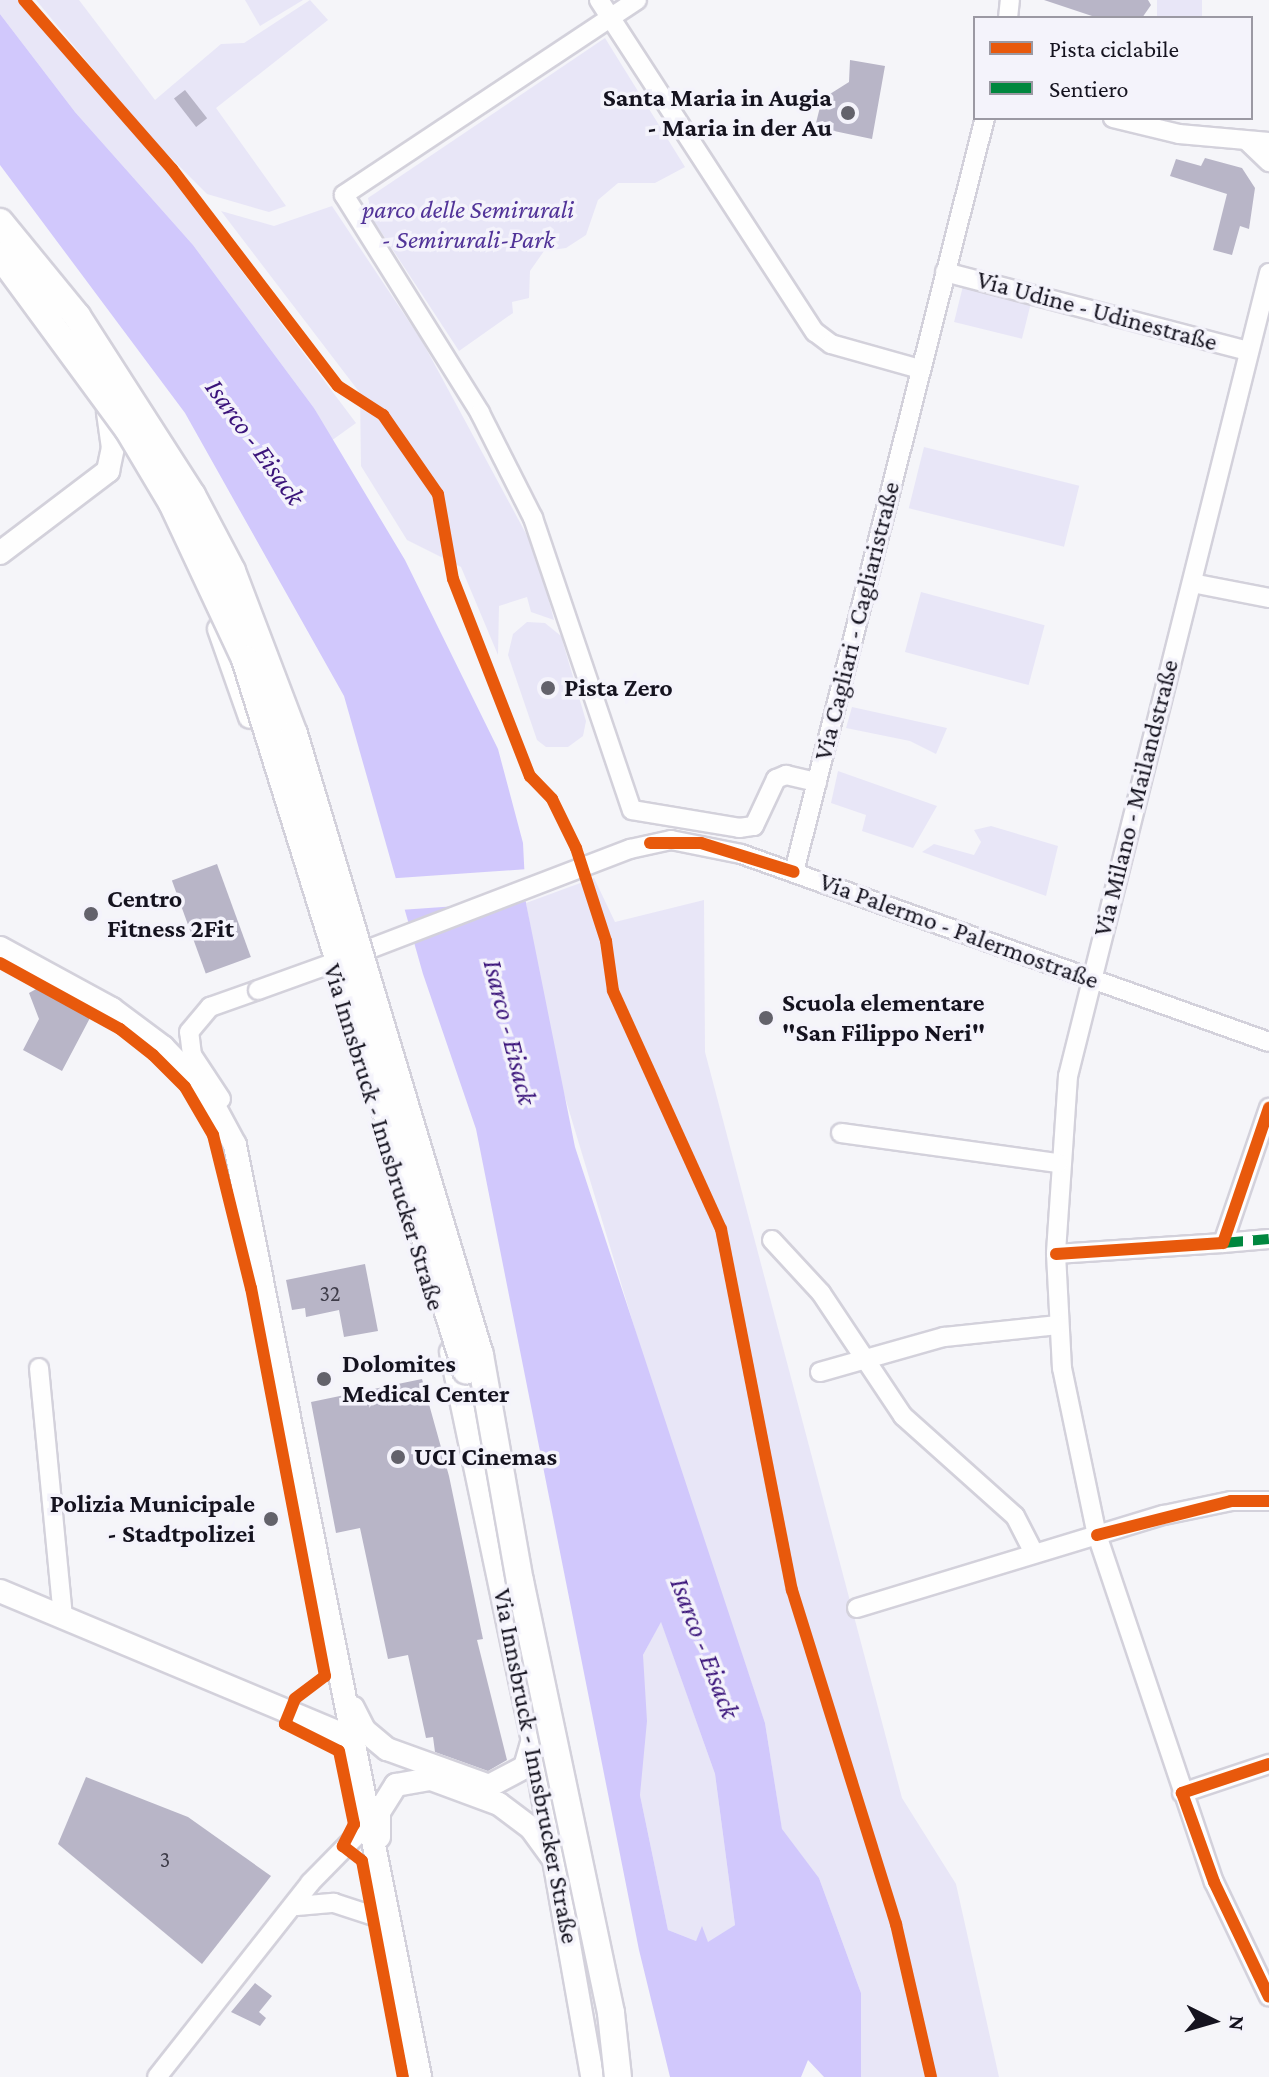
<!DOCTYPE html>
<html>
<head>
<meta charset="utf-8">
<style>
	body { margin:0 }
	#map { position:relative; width:1269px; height:2077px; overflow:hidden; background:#f5f5f9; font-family:"Crimson Pro",serif }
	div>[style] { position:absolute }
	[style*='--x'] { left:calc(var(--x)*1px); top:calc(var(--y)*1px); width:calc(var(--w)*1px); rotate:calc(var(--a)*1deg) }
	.green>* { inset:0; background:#e8e6f7; transform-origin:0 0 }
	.water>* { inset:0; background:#d1c8fc }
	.pier>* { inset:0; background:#f5f5f9; transform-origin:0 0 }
	.building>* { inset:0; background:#b8b5c7; transform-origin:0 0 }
	.roads { filter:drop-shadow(2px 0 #d3d1db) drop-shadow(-2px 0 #d3d1db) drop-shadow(0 2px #d3d1db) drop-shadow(0 -2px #d3d1db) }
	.minor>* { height:18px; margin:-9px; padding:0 9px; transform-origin:9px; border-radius:9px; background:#fefefe }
	.major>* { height:22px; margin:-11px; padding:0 11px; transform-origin:11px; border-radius:11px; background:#fefefe }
	.bridges { filter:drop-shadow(2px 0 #d3d1db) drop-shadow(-2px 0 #d3d1db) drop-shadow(0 2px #d3d1db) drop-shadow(0 -2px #d3d1db) }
	.minor-bridge>* { height:18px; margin:-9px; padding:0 9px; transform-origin:9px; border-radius:9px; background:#fefefe }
	.highway-bridge>* { height:26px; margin:-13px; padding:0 13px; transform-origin:13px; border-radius:13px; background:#fefefe }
	.quiet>* { height:10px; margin-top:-5px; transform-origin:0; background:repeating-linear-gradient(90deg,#00873e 0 20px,transparent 0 30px) }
	.cycleway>* { height:12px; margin:-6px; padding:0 6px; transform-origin:6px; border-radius:6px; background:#e8590c }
	.dots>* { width:22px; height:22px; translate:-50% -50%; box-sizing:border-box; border:4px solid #f4f3fb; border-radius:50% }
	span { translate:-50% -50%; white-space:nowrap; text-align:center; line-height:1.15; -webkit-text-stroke:7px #f4f3fb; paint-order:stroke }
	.number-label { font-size:22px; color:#3e3c49 }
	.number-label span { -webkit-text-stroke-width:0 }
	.poi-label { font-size:26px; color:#15131f; font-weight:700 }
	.right { translate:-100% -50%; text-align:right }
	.left { translate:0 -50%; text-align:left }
	.park-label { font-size:26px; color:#513398; font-style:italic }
	.street-label { font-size:26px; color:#15131f }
	.water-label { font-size:28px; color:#3a137a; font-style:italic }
	.legend { position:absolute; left:973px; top:16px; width:280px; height:104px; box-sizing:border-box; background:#f4f3fb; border:2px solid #9b99a3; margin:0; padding:10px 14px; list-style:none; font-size:24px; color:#15131f }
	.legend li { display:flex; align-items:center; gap:16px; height:40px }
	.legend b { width:40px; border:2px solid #9b99a3 }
	.north { position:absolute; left:1173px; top:1981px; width:80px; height:80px; -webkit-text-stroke:6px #f4f3fb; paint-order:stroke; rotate:95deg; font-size:22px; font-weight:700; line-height:32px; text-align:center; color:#15131f }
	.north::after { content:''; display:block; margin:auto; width:28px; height:36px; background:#15131f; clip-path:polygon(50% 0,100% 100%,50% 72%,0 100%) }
</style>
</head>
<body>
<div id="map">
	<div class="green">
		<i style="clip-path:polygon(0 0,18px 0,161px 164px,356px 423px,331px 441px,314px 408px,193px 245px,75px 112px,0 14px)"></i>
		<i style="clip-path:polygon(36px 0,79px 0,155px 100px,221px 44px,244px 43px,310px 0,328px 20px,216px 108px,286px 206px,269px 212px,207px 194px,146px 133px)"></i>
		<i style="clip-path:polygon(245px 0,303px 0,260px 26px)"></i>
		<i style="left:1157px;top:0;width:45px;height:18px"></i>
		<i style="clip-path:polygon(605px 38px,685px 167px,655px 183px,618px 183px,598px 200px,586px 235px,566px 248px,544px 251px,530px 271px,529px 298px,512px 302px,513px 313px,459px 351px,372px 218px,368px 198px)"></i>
		<i style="clip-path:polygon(332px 206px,422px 341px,537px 554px,554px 620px,531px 612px,527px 597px,499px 606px,498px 655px,461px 567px,407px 540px,361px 466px,360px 393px,221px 211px,274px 226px)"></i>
		<i style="left:963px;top:286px;width:70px;height:37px;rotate:14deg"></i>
		<i style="left:924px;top:447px;width:160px;height:63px;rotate:14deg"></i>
		<i style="left:921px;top:592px;width:128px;height:62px;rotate:15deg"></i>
		<i style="clip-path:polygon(527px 622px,545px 623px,561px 636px,586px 721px,583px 736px,568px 747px,546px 747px,537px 740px,508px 655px,513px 634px)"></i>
		<i style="clip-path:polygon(852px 707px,947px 728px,936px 754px,910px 741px,846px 728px)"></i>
		<i style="clip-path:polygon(838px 771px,937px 806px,913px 848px,862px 831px,866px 815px,831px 803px)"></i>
		<i style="clip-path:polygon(991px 826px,1058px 846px,1046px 896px,922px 852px,934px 844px,974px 855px,981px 842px,974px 830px)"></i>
		<i style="clip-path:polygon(594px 878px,615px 922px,704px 900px,705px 1052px,902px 1798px,956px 1884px,999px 2077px,861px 2077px,861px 1993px,819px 1878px,782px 1830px,765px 1723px,661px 1416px,555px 1064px,526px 903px)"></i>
		<i style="clip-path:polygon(661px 1621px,715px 1774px,735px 1925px,708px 1943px,702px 1928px,696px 1941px,668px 1930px,640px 1795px,643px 1655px)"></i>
	</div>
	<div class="water">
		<i style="clip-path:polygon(evenodd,0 14px,75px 112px,193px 245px,314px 408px,405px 560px,498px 749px,523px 843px,526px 903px,575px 1147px,765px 1723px,782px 1829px,819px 1878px,861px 1993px,861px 2077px,824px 2077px,808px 2060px,801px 2077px,670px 2077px,639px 1950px,476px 1129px,423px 974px,344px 696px,185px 413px,0 165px,0 14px,661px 1622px,715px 1774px,735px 1925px,708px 1942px,702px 1926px,696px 1941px,668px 1930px,640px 1795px,647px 1721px,643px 1655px,661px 1622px)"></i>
	</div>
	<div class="pier">
		<i style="left:528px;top:869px;width:32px;height:134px;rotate:86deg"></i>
	</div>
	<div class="building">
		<i style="clip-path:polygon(1044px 0,1148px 0,1151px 5px,1142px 18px,1098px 18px)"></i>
		<i style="clip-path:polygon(850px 60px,885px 66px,872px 139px,815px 127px,822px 99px,849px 82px)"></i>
		<i style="left:185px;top:90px;width:36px;height:14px;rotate:52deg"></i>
		<i style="clip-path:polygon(1205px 158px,1242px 168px,1255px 188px,1249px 229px,1240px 226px,1232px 255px,1213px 250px,1227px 194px,1170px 176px,1176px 159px,1201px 166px)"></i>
		<i style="left:217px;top:864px;width:99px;height:48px;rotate:70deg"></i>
		<i style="clip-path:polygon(38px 988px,91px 1016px,62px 1071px,23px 1050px,39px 1019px,29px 993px)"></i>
		<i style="clip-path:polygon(365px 1264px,378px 1331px,344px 1337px,339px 1310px,306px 1317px,305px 1308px,292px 1310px,286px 1280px)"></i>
		<i style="clip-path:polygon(422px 1379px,449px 1476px,483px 1639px,477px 1640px,507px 1760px,488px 1771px,435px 1752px,433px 1737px,426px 1738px,408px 1655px,388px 1659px,360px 1528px,336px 1533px,311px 1402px)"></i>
		<i style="clip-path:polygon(86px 1777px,188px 1817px,271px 1876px,202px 1964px,58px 1844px)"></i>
		<i style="clip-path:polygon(255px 1983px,272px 1996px,259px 2012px,266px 2018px,260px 2026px,231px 2012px)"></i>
	</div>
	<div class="roads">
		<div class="minor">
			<i style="--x:599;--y:0;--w:396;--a:57"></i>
			<i style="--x:815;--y:332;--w:20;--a:37"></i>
			<i style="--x:831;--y:344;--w:92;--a:15.7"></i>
			<i style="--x:637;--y:0;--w:352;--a:146.4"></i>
			<i style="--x:344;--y:195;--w:257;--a:58"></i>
			<i style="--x:480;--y:413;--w:118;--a:63.2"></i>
			<i style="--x:533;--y:518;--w:308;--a:71.3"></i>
			<i style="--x:632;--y:810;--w:109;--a:9.5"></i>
			<i style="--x:739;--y:828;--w:15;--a:-8"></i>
			<i style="--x:754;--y:826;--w:52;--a:-64.9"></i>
			<i style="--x:776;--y:779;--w:11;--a:-22"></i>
			<i style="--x:786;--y:775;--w:32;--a:13"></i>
			<i style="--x:1008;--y:18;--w:18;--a:-84"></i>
			<i style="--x:1113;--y:118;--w:68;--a:13.6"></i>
			<i style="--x:1179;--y:134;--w:90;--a:5.1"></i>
			<i style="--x:1248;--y:142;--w:29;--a:44"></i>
			<i style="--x:945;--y:272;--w:314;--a:14.6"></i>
			<i style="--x:1269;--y:273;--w:828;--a:104.05"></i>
			<i style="--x:1068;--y:1076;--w:178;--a:93.9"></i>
			<i style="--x:1056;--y:1254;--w:114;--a:87"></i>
			<i style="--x:1062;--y:1368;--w:171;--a:78.2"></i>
			<i style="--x:1097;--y:1535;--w:366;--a:71.4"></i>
			<i style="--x:1214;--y:1882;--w:127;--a:64.4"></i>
			<i style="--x:1192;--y:583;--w:78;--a:11"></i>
			<i style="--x:794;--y:872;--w:778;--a:-75.79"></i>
			<i style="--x:351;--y:956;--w:299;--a:-21"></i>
			<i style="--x:630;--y:849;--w:42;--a:-12.4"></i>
			<i style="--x:671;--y:840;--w:71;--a:11.3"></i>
			<i style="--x:741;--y:854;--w:560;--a:19.6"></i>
			<i style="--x:221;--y:1099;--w:53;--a:-123.4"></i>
			<i style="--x:192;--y:1055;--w:23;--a:-97"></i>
			<i style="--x:189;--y:1032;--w:33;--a:-50"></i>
			<i style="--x:210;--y:1007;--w:51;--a:-19.5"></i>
			<i style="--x:841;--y:1133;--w:219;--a:7.9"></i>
			<i style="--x:772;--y:1240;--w:72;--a:47.2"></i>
			<i style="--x:821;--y:1293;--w:148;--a:56.3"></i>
			<i style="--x:903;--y:1416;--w:150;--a:41.8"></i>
			<i style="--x:1015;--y:1516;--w:42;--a:62.8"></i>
			<i style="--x:1223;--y:1243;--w:46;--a:-5"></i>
			<i style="--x:1056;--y:1254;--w:167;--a:-3.8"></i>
			<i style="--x:1223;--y:1243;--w:143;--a:-71.2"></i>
			<i style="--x:39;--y:1368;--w:250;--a:84.5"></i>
			<i style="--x:820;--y:1372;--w:129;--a:-15.8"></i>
			<i style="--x:944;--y:1337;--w:115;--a:-6"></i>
			<i style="--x:857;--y:1608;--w:321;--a:-16.9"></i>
			<i style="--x:1164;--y:1515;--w:68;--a:-11.8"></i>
			<i style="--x:1231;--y:1501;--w:38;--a:0"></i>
			<i style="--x:1182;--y:1793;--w:92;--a:-18.4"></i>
			<i style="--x:297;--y:1906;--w:37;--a:-5"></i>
			<i style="--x:334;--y:1903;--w:58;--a:18.1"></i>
			<i style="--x:157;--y:2077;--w:247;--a:-51.7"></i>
			<i style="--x:310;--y:1883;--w:84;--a:-45.5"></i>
		</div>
		<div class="major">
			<i style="--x:0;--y:553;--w:136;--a:-37.2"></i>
			<i style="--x:108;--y:471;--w:24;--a:-78"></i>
			<i style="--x:113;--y:448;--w:37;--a:-98"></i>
			<i style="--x:219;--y:629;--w:93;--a:70.6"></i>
			<i style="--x:0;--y:948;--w:128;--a:28.6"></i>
			<i style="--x:112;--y:1009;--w:64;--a:36.7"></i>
			<i style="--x:163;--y:1047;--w:64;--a:46.3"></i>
			<i style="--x:207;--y:1093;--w:59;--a:61.7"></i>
			<i style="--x:235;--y:1145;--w:950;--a:78.77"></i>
			<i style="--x:451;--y:1352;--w:391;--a:78.1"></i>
			<i style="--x:532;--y:1735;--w:347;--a:80"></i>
			<i style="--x:0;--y:1591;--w:383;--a:22.7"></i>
			<i style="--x:353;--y:1708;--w:25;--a:63"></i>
			<i style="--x:364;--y:1730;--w:30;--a:40"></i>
			<i style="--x:387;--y:1749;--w:109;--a:19.9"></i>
			<i style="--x:489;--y:1786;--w:41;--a:-27.8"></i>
			<i style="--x:525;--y:1767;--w:25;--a:-74"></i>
			<i style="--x:379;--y:1837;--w:25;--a:-90"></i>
			<i style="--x:379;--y:1812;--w:32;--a:-58"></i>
			<i style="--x:396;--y:1785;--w:36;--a:-10"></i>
			<i style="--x:431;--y:1779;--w:72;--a:20.2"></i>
			<i style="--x:499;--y:1804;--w:40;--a:37"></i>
			<i style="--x:531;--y:1828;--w:34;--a:54"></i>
		</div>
	</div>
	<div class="bridges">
		<div class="minor-bridge">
			<i style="--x:258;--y:990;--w:95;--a:-19.8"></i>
		</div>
		<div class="highway-bridge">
			<i style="--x:0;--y:222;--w:122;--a:50.7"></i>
			<i style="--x:77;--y:316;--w:213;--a:57.3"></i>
			<i style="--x:192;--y:495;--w:86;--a:62.2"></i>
			<i style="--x:232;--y:571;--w:174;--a:69.2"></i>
			<i style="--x:294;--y:734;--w:648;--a:73.33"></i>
			<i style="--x:480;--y:1355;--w:230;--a:80"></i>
			<i style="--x:520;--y:1581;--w:441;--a:78.1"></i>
			<i style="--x:611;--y:2013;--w:64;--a:83.8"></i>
			<i style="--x:0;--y:255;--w:216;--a:53.7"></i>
			<i style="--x:128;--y:429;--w:86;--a:59.3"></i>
			<i style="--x:172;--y:503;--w:172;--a:64.9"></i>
			<i style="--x:245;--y:659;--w:745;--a:72.73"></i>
		</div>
	</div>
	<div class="quiet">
		<i style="--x:1223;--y:1243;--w:46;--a:-5"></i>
	</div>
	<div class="cycleway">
		<i style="--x:24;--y:0;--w:225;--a:48.8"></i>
		<i style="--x:172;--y:169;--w:273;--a:52.6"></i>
		<i style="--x:338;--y:386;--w:54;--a:32.8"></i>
		<i style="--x:383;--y:415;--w:96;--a:55.2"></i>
		<i style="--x:438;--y:494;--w:86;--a:80"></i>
		<i style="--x:453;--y:579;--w:212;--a:68.7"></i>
		<i style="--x:530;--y:776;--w:32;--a:46"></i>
		<i style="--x:552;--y:799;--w:55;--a:63.9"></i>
		<i style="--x:576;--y:848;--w:98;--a:72.1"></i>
		<i style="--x:606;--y:941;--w:50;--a:82"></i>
		<i style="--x:613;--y:991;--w:261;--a:65.6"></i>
		<i style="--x:721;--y:1229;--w:368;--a:78.9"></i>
		<i style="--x:792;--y:1590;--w:350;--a:72.7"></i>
		<i style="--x:896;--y:1924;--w:157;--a:77.1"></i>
		<i style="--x:650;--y:843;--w:51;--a:0"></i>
		<i style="--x:701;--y:843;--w:97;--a:17.3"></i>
		<i style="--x:0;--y:963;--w:137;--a:28.8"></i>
		<i style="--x:120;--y:1029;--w:42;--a:38.2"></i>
		<i style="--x:153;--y:1055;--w:45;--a:45"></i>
		<i style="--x:185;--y:1087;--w:56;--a:59.7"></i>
		<i style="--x:213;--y:1135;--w:158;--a:76.1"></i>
		<i style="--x:251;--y:1288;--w:395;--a:79.2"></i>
		<i style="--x:325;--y:1676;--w:38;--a:143"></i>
		<i style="--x:295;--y:1699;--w:27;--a:112"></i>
		<i style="--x:285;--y:1724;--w:60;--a:26.6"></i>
		<i style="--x:339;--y:1751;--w:75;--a:78.4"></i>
		<i style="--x:354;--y:1824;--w:25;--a:117"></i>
		<i style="--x:343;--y:1846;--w:24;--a:38"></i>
		<i style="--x:362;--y:1861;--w:220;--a:79.3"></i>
		<i style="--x:1056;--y:1254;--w:167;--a:-3.8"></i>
		<i style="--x:1223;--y:1243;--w:143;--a:-71.2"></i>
		<i style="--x:1097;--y:1535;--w:138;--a:-14.2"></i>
		<i style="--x:1231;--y:1501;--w:38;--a:0"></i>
		<i style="--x:1269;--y:1764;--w:92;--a:161.6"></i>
		<i style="--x:1182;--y:1793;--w:95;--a:70.2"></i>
		<i style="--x:1214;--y:1882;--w:127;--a:64.4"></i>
	</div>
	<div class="dots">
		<i style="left:848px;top:113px;background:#63626b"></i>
		<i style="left:548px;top:688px;background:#63626b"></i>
		<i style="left:91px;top:914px;background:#63626b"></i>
		<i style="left:766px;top:1018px;background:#63626b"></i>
		<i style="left:324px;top:1379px;background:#63626b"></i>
		<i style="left:398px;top:1457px;background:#63626b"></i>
		<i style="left:271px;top:1519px;background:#63626b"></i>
	</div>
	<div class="number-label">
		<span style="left:330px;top:1294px">32</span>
		<span style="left:165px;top:1860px">3</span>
	</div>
	<div class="poi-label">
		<span class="right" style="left:832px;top:113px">Santa Maria in Augia<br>- Maria in der Au</span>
		<span class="left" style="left:564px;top:688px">Pista Zero</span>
		<span class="left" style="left:107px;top:914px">Centro<br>Fitness 2Fit</span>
		<span class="left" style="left:782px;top:1018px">Scuola elementare<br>"San Filippo Neri"</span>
		<span class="left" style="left:342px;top:1379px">Dolomites<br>Medical Center</span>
		<span class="left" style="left:414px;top:1457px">UCI Cinemas</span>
		<span class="right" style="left:255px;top:1519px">Polizia Municipale<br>- Stadtpolizei</span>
	</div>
	<div class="park-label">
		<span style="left:468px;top:225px">parco delle Semirurali<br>- Semirurali-Park</span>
	</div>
	<div class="street-label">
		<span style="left:1097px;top:311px;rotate:15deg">Via Udine - Udinestraße</span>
		<span style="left:857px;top:621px;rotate:-76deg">Via Cagliari - Cagliaristraße</span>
		<span style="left:1136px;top:798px;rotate:-76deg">Via Milano - Mailandstraße</span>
		<span style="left:959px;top:931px;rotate:20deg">Via Palermo - Palermostraße</span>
		<span style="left:384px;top:1137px;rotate:73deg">Via Innsbruck - Innsbrucker Straße</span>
		<span style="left:536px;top:1766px;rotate:79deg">Via Innsbruck - Innsbrucker Straße</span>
	</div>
	<div class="water-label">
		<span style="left:255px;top:442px;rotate:54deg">Isarco - Eisack</span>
		<span style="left:510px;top:1032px;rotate:76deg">Isarco - Eisack</span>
		<span style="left:705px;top:1648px;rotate:69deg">Isarco - Eisack</span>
	</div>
	<ul class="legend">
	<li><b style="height:10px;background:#e8590c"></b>Pista ciclabile</li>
	<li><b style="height:10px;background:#00873e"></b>Sentiero</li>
	</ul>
	<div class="north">N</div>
</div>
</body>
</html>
